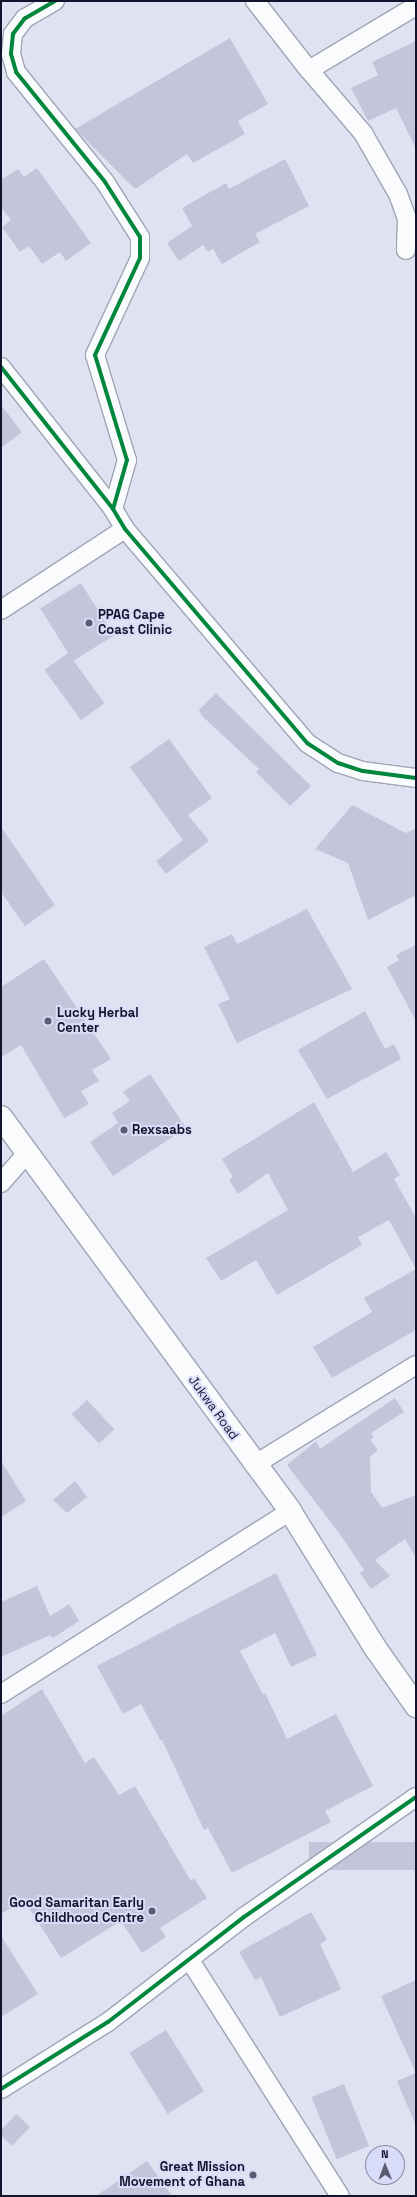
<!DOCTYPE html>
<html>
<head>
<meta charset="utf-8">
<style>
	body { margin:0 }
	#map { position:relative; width:417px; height:2197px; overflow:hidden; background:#e0e2f1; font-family:"Space Grotesk",sans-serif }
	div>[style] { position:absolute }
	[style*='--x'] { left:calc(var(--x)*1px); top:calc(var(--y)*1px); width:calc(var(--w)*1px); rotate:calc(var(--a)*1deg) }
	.building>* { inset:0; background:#c3c6da; transform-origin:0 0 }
	.roads { filter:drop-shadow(1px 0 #a1a3b6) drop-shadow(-1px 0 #a1a3b6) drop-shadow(0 1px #a1a3b6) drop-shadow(0 -1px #a1a3b6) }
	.minor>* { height:18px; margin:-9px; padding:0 9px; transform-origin:9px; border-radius:9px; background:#fafbfd }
	.secondary>* { height:22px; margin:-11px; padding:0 11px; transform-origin:11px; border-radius:11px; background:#fafbfd }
	.cycleway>* { height:4px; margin:-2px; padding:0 2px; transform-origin:2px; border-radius:2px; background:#00873e }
	.dots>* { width:11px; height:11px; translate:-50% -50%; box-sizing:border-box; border:2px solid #d8dcf9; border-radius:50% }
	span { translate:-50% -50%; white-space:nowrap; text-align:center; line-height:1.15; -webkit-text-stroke:4px #d8dcf9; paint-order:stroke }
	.poi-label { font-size:13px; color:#12132c; font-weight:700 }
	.left { translate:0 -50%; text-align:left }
	.right { translate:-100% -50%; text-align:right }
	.street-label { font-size:13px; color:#12132c }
	.frame { position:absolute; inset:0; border:2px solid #12132c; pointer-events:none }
	.north { position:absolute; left:365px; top:2145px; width:40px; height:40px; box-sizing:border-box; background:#d8dcf9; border:1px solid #898ca7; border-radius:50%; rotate:359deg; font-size:11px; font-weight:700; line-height:16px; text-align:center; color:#12132c }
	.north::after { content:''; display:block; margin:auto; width:14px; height:18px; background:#5a5b71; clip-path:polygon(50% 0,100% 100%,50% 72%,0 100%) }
</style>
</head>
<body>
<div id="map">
	<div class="building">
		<i style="clip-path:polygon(230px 38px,268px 104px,238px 121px,245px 134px,193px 163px,187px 154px,135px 189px,75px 129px)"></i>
		<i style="clip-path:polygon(416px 41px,416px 149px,396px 108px,368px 121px,351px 88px,378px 75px,372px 62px)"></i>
		<i style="clip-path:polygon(285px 159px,309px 206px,255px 234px,260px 242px,222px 264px,213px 249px,208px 252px,203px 245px,179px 261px,167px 243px,192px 226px,182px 208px,226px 183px,229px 189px)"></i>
		<i style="clip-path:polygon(37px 168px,91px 243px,66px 261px,60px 252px,42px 264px,29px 246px,20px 252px,2px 227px,11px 220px,1px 207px,1px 180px,18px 169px,24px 177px)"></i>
		<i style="clip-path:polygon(1px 405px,22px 432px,1px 448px)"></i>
		<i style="left:81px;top:583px;width:62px;height:48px;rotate:58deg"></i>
		<i style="left:68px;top:653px;width:62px;height:29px;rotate:54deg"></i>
		<i style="clip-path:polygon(216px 693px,311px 786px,290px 806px,256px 772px,259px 769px,202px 716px,199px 710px)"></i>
		<i style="clip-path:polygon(169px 739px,212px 798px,188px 815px,209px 841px,166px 874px,156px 861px,183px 840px,130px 767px)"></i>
		<i style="clip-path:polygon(352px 805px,406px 833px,416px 828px,416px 895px,368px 920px,348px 863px,315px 849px)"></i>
		<i style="clip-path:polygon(1px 827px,55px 905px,25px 926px,1px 892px)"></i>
		<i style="clip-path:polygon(307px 909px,352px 989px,237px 1043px,218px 1004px,230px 999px,204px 947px,232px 934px,237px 944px)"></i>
		<i style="clip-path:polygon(416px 945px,416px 1021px,387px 967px,399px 960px,396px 955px)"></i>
		<i style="clip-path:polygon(44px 959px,111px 1059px,92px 1070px,99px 1081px,81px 1091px,89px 1104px,64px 1118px,21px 1045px,1px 1057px,1px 987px)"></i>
		<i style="clip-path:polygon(365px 1011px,385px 1049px,394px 1044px,401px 1059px,327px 1099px,298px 1050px)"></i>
		<i style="clip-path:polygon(150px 1074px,186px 1128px,113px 1176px,90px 1142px,118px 1123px,112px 1113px,130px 1101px,123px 1092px)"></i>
		<i style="clip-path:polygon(314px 1102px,353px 1172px,386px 1152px,400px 1175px,394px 1179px,416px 1218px,416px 1269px,389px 1220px,358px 1237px,362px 1245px,277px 1295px,256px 1260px,221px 1281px,206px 1258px,288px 1210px,268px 1173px,238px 1194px,229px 1180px,233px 1177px,222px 1159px)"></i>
		<i style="clip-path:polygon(416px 1269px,416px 1330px,332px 1378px,313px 1347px,372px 1312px,364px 1298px)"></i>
		<i style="clip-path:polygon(395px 1398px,404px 1412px,371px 1433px,374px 1437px,370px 1440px,378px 1450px,370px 1457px,371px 1492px,382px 1508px,416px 1495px,416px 1558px,405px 1539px,375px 1560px,390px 1576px,371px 1589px,360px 1573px,364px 1570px,339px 1533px,287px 1465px,316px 1441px,320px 1449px)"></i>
		<i style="left:87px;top:1400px;width:40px;height:21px;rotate:47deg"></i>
		<i style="clip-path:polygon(1px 1461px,26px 1501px,1px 1517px)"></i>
		<i style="clip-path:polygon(75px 1481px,87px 1497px,67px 1513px,53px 1500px)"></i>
		<i style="clip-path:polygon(276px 1573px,317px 1655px,291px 1667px,275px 1633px,240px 1651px,263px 1694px,265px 1693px,287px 1739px,336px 1714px,373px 1786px,325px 1811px,331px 1822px,232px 1873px,208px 1828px,204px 1830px,162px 1740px,160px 1740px,141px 1704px,123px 1714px,97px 1666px)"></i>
		<i style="clip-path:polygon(37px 1586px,50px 1616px,69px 1604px,79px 1621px,53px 1638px,50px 1635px,1px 1657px,1px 1602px)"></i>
		<i style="clip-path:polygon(42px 1689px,85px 1763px,94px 1757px,119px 1795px,135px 1786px,191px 1881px,194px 1878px,207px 1898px,160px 1928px,166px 1937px,142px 1953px,121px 1921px,61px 1958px,24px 1900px,1px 1914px,1px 1716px)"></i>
		<i style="left:416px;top:1842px;width:28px;height:107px;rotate:90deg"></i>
		<i style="clip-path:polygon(311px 1912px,327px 1940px,320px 1944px,341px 1989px,280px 2017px,261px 1977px,255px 1980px,239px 1952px)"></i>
		<i style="clip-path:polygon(1px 1936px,38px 1994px,1px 2017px)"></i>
		<i style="clip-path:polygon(416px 1980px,416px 2126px,397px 2081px,416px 2073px,381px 1996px)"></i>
		<i style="left:166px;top:2030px;width:72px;height:43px;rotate:58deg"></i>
		<i style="left:344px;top:2084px;width:67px;height:35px;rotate:68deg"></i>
		<i style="clip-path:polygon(16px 2114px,30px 2127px,12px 2146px,1px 2135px,1px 2130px)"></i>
		<i style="clip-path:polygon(147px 2161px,172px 2196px,96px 2196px)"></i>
	</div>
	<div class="roads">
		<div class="minor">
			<i style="--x:55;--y:1;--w:34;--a:150"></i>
			<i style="--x:25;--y:18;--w:20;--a:127"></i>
			<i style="--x:13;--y:34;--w:20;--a:96"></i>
			<i style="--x:11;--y:54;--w:19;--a:74"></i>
			<i style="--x:16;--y:72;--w:141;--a:51"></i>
			<i style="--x:105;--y:182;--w:65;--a:57.5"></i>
			<i style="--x:140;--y:237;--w:21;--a:90"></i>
			<i style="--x:140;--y:258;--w:107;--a:114.9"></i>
			<i style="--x:95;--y:355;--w:110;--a:73.1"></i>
			<i style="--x:127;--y:460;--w:51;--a:105.9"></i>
			<i style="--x:255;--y:1;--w:88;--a:52"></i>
			<i style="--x:309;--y:70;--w:125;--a:-30.9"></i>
			<i style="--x:309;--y:70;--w:83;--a:49.4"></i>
			<i style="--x:363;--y:133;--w:70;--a:60.2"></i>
			<i style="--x:398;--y:194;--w:27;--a:70"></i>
			<i style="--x:407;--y:219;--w:31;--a:92"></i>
			<i style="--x:1;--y:367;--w:181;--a:51.7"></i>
			<i style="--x:113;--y:509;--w:23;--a:59"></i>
			<i style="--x:125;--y:529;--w:281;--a:49.6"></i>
			<i style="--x:307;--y:743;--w:37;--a:33"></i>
			<i style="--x:338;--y:763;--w:26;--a:18"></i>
			<i style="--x:363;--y:771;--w:53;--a:7.5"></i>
			<i style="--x:1;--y:610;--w:148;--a:-33.2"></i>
			<i style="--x:1;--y:1183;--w:40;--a:-49"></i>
			<i style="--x:254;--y:1465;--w:190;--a:-31.7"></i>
			<i style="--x:1;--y:1694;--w:342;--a:-32.3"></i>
			<i style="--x:189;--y:1959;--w:281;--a:57.5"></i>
			<i style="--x:1;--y:2089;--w:126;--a:-32.1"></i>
			<i style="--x:108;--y:2022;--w:172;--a:-37.7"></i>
			<i style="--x:244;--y:1917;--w:210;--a:-34.9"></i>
		</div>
		<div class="secondary">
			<i style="--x:1;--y:1117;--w:489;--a:53.7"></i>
			<i style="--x:290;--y:1511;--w:163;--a:58.1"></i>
			<i style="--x:376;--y:1649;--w:70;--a:54.9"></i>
		</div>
	</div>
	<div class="cycleway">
		<i style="--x:55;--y:1;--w:34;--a:150"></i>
		<i style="--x:25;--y:18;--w:20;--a:127"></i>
		<i style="--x:13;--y:34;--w:20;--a:96"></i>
		<i style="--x:11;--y:54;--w:19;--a:74"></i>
		<i style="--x:16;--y:72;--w:141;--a:51"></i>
		<i style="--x:105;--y:182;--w:65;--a:57.5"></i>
		<i style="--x:140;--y:237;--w:21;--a:90"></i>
		<i style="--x:140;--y:258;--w:107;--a:114.9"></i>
		<i style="--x:95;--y:355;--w:110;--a:73.1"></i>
		<i style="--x:127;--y:460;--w:51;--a:105.9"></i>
		<i style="--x:1;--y:367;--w:181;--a:51.7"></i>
		<i style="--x:113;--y:509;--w:23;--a:59"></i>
		<i style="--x:125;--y:529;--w:281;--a:49.6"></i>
		<i style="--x:307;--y:743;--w:37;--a:33"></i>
		<i style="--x:338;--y:763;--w:26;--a:18"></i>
		<i style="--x:363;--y:771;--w:53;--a:7.5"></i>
		<i style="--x:1;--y:2089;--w:126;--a:-32.1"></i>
		<i style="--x:108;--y:2022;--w:172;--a:-37.7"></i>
		<i style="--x:244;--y:1917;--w:210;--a:-34.9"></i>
	</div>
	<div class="dots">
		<i style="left:89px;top:623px;background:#5a5b71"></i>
		<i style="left:48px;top:1021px;background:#5a5b71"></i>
		<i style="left:124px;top:1130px;background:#5a5b71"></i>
		<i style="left:152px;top:1911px;background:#5a5b71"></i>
		<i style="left:253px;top:2175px;background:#5a5b71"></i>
	</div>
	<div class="poi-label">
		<span class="left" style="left:98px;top:623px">PPAG Cape<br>Coast Clinic</span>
		<span class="left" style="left:57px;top:1021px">Lucky Herbal<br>Center</span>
		<span class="left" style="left:132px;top:1130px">Rexsaabs</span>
		<span class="right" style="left:144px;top:1911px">Good Samaritan Early<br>Childhood Centre</span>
		<span class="right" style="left:245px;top:2175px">Great Mission<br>Movement of Ghana</span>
	</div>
	<div class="street-label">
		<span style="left:213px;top:1408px;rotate:54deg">Jukwa Road</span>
	</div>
	<div class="frame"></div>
	<div class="north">N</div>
</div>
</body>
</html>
